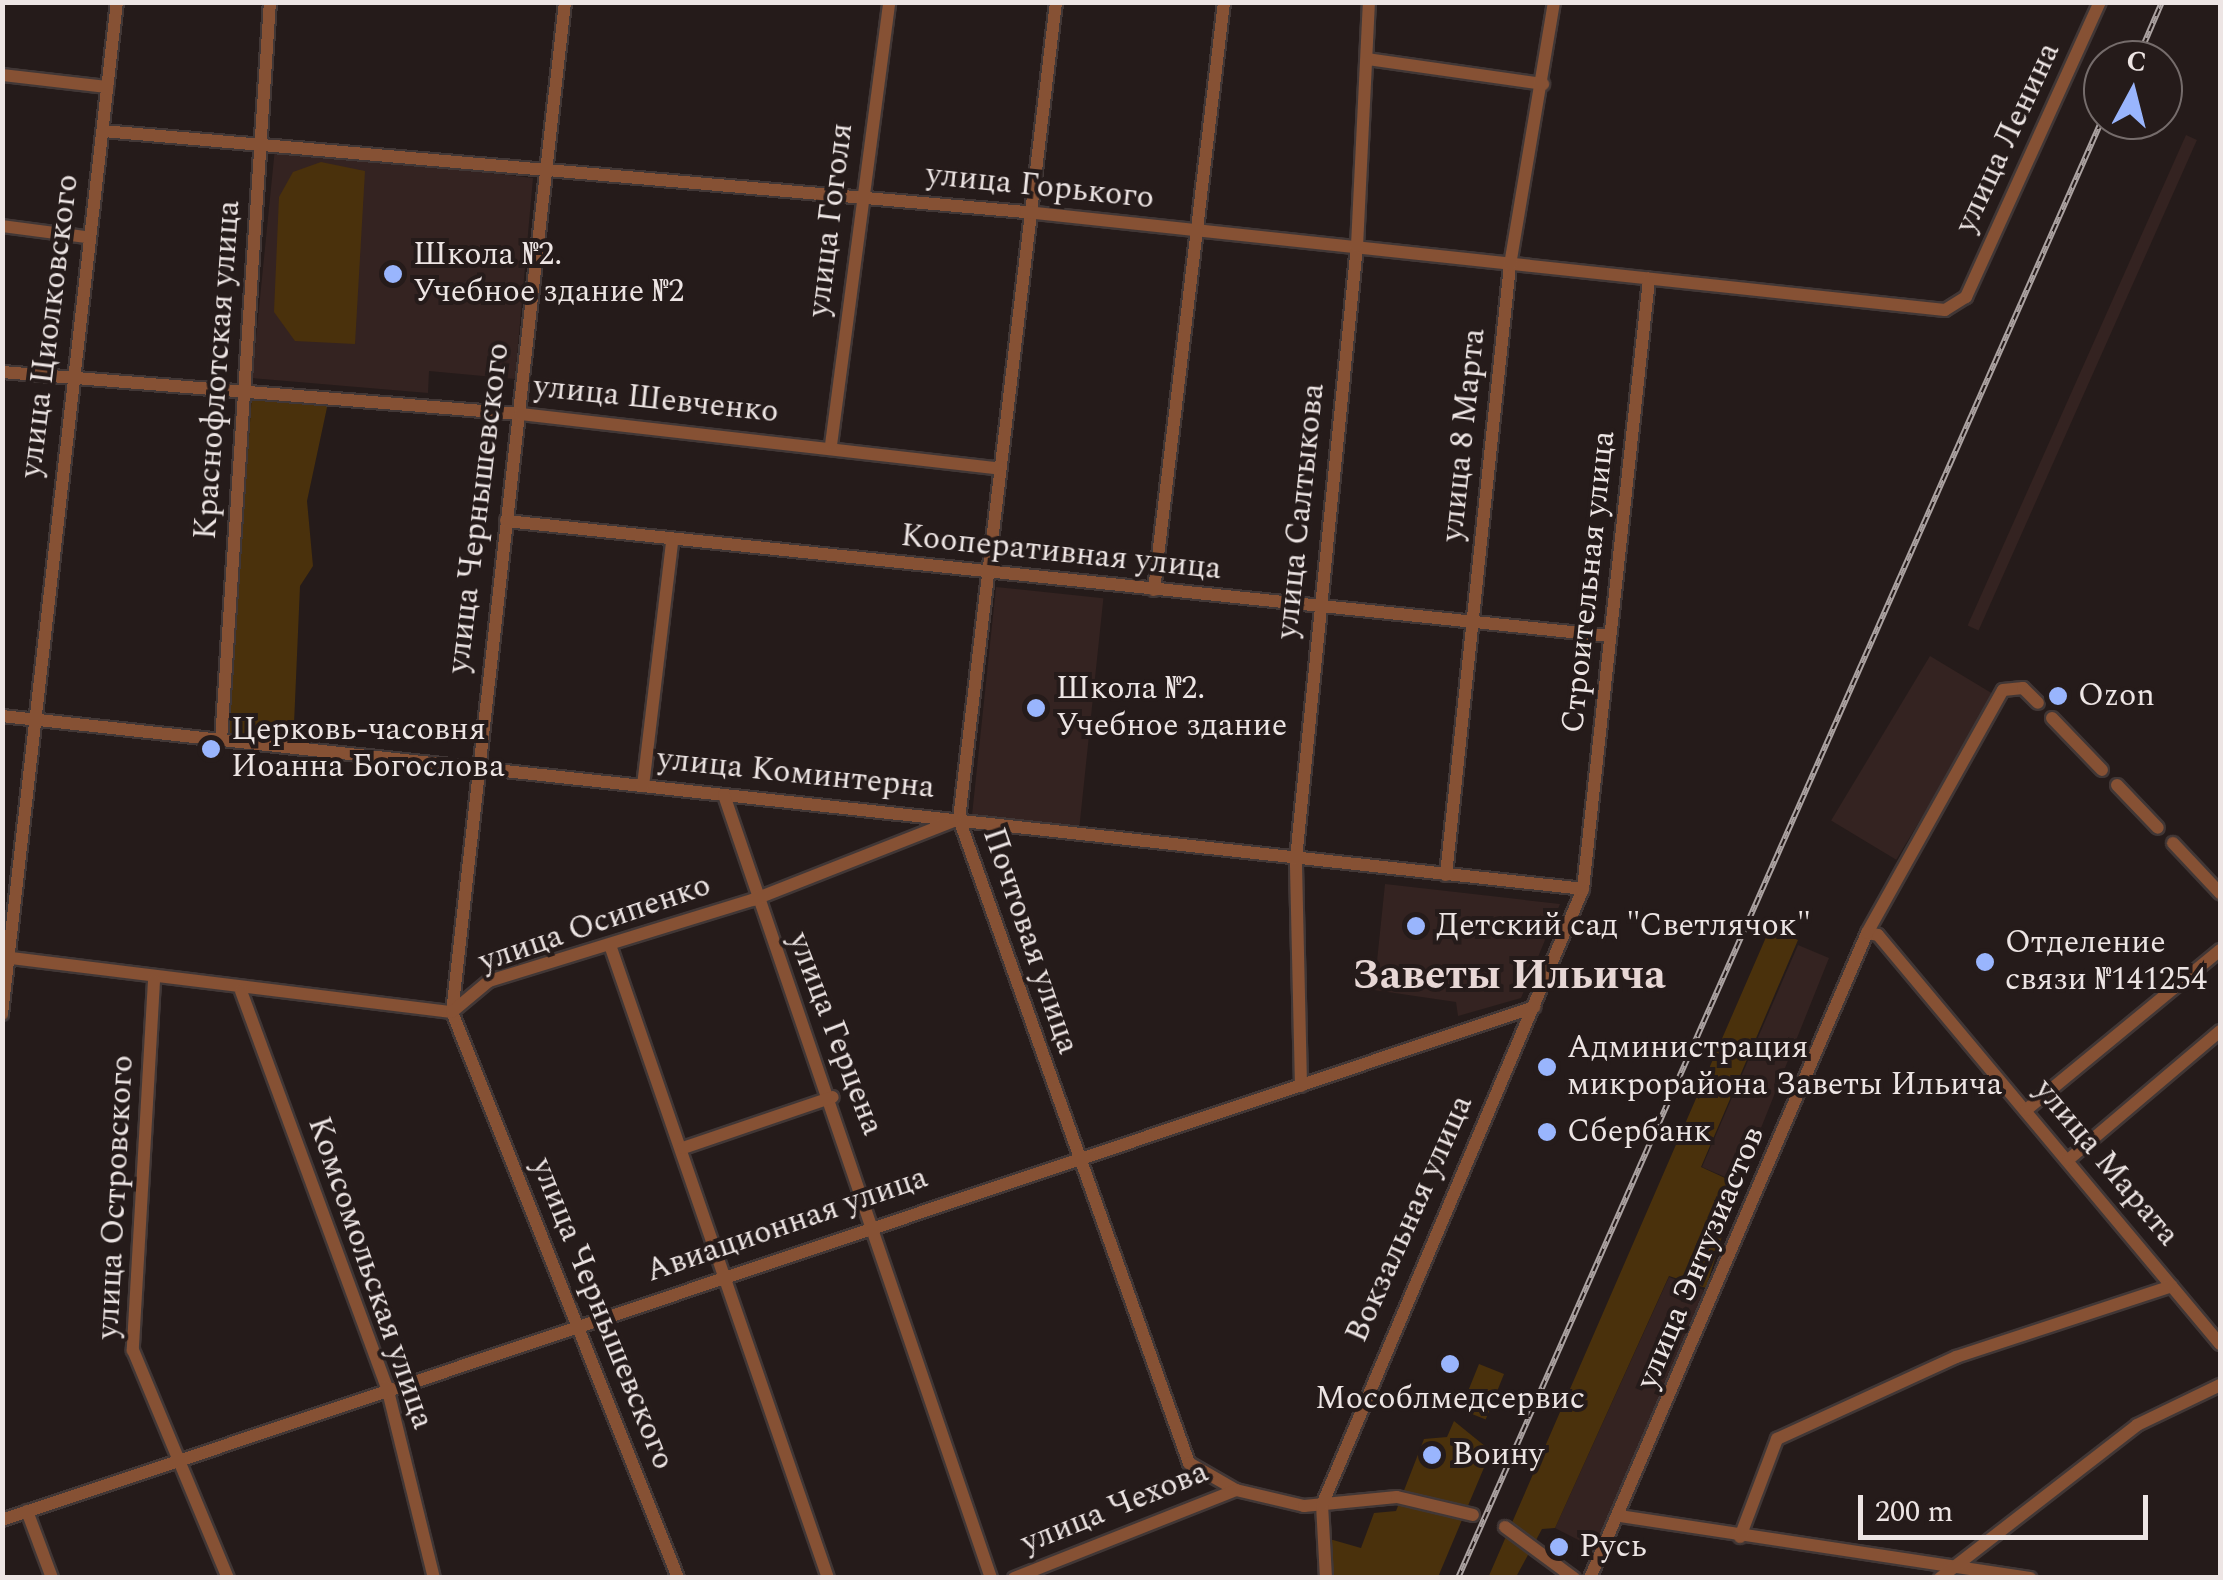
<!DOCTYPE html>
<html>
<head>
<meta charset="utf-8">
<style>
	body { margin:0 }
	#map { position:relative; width:2223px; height:1580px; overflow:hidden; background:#251b1a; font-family:Spectral,serif }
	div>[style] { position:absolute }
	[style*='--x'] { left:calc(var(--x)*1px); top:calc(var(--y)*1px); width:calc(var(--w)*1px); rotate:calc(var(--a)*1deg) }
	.built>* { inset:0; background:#342321; transform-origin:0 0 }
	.green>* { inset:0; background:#4a310c; transform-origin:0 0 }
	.roads { filter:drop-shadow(2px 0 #413736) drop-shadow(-2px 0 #413736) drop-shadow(0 2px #413736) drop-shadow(0 -2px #413736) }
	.minor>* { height:12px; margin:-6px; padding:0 6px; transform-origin:6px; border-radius:6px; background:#865134 }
	.rail>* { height:6px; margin-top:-3px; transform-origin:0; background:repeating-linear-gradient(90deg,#251b1a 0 8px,#aba2a1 0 16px); box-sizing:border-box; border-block:2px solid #aba2a1 }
	.dots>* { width:28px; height:28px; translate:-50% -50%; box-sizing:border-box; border:5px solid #251b1a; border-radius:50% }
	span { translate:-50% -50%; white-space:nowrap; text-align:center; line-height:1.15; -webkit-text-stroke:8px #251b1a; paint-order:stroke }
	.street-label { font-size:32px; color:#ede5e4 }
	.poi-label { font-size:32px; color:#ede5e4 }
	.left { translate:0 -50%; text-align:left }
	.district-label { font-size:42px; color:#e7d7d5; font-weight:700 }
	.frame { position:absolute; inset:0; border:5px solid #ede5e4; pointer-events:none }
	.north { position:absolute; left:2083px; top:40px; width:100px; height:100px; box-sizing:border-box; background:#251b1a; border:2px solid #756c6b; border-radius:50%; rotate:7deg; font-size:28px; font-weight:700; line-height:40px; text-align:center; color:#ede5e4 }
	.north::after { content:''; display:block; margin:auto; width:35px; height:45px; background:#99b5fd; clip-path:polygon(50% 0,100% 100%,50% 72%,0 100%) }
	.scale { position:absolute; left:1858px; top:1495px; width:290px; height:45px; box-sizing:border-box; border:5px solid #ede5e4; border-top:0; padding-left:12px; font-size:30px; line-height:35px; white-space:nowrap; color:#ede5e4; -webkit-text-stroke:8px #251b1a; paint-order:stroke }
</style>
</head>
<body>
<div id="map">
	<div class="built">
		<i style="left:2186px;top:135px;width:12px;height:537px;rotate:24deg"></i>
		<i style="clip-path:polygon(275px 148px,533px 178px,515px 379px,429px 371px,428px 393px,252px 378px)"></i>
		<i style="left:996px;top:587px;width:108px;height:231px;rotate:6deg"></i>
		<i style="left:1930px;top:656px;width:76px;height:192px;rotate:31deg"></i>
		<i style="clip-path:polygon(1385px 884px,1560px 904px,1521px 998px,1458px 1016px,1456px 1002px,1374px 990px)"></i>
		<i style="clip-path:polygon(1798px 945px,1829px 958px,1739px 1183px,1702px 1167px)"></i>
		<i style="clip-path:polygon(1669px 1277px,1706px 1291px,1596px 1549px,1555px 1528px)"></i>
	</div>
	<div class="green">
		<i style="clip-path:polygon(321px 162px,365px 171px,355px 344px,295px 341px,274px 312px,279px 197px,293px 172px)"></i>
		<i style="clip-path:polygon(252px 394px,329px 398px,307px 501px,313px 566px,300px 586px,293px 747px,228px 738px)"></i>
		<i style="clip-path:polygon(1770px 928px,1798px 940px,1701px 1167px,1738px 1184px,1706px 1288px,1669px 1276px,1555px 1528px,1542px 1529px,1516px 1577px,1488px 1578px)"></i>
		<i style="left:1479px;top:1364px;width:27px;height:49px;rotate:22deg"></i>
		<i style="clip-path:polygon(1454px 1421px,1491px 1451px,1438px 1577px,1334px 1577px,1326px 1538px,1361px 1548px,1374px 1513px,1396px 1511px,1424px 1439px,1447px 1437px)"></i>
	</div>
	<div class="roads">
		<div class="minor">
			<i style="--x:565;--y:2;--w:1016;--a:96.38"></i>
			<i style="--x:452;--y:1012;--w:609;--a:68.23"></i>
			<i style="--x:1056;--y:2;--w:823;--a:96.77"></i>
			<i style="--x:959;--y:819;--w:684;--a:70.35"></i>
			<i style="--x:1189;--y:1463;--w:54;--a:29.9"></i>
			<i style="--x:1236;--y:1490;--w:70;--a:13.2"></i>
			<i style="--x:1304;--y:1506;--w:93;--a:-5.5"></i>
			<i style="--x:1397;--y:1497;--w:78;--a:13.3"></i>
			<i style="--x:1367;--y:59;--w:178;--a:8.1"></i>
			<i style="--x:2;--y:75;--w:106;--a:6.5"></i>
			<i style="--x:103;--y:131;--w:927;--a:5.02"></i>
			<i style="--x:1026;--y:212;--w:924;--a:6.09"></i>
			<i style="--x:1945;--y:310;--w:25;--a:-32"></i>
			<i style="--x:1966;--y:297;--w:324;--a:-65.6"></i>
			<i style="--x:2;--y:226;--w:85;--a:7.5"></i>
			<i style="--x:2;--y:372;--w:520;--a:4.64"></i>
			<i style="--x:520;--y:414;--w:478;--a:6.5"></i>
			<i style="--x:831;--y:445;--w:447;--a:-82.5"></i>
			<i style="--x:506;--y:521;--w:1110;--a:5.95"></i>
			<i style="--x:1154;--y:590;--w:592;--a:-83.21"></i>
			<i style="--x:2;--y:716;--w:1590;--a:6.24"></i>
			<i style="--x:2052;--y:718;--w:72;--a:46.1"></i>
			<i style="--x:221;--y:741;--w:741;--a:-86.21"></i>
			<i style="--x:2117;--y:785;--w:59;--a:46.4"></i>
			<i style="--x:643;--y:786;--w:245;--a:-83.2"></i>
			<i style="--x:724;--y:795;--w:827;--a:71.17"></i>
			<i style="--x:2173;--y:843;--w:69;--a:46.8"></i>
			<i style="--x:1446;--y:875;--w:613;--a:-84.01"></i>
			<i style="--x:1510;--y:265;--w:267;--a:-80.5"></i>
			<i style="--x:1867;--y:933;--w:11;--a:10"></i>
			<i style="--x:1878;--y:935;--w:533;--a:50.1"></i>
			<i style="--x:610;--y:945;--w:669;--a:71"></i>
			<i style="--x:3;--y:957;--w:452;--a:7"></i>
			<i style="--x:452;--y:1012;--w:48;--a:-40"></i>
			<i style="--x:489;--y:981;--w:276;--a:-17.1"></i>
			<i style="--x:753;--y:900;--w:218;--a:-21.5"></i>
			<i style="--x:154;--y:981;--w:370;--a:93.3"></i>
			<i style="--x:133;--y:1350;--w:247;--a:67.4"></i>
			<i style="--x:241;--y:991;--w:422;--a:69.8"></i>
			<i style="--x:387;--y:1387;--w:197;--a:76.2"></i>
			<i style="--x:2;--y:1014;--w:1019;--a:-83.52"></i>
			<i style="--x:1301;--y:1086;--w:227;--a:-91.3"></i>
			<i style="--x:1296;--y:859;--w:616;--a:-84.32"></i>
			<i style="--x:1357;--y:246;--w:244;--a:-87.2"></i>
			<i style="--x:2026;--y:1110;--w:251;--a:-39.5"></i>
			<i style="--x:683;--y:1148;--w:158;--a:-18.8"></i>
			<i style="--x:2068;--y:1160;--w:199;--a:-40.3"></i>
			<i style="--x:27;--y:1511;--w:72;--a:69.5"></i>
			<i style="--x:1620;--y:1516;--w:415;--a:8.6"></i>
			<i style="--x:2;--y:1520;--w:1616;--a:-18.51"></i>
			<i style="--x:1505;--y:1527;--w:86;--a:36.5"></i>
			<i style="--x:1740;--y:1537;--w:105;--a:-69.3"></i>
			<i style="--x:1777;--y:1439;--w:197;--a:-24.6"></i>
			<i style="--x:1956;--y:1357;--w:227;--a:-18.2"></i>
			<i style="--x:1014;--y:1578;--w:239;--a:-21.6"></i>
			<i style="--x:1326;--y:1578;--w:73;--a:-93.1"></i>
			<i style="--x:1322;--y:1505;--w:669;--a:-67.04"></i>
			<i style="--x:1583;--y:889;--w:614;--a:-83.82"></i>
			<i style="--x:1590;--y:1578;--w:702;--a:-66.76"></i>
			<i style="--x:1867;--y:933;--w:278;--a:-60.8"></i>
			<i style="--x:2003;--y:690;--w:20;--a:-6"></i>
			<i style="--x:2023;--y:688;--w:21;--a:45"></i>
			<i style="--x:1940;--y:1578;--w:249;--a:-37.8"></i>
			<i style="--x:2137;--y:1425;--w:92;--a:-25.7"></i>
		</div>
	</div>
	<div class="rail">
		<i style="--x:2137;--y:60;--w:63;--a:-66.7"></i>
		<i style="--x:1458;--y:1578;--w:1596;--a:-66.17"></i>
	</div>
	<div class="dots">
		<i style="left:393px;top:274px;background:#99b5fd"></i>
		<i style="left:2058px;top:696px;background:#99b5fd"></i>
		<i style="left:1036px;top:708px;background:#99b5fd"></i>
		<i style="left:211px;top:749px;background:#99b5fd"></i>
		<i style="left:1416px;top:926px;background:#99b5fd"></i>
		<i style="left:1985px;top:962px;background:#99b5fd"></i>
		<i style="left:1547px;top:1067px;background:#99b5fd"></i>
		<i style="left:1547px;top:1132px;background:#99b5fd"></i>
		<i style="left:1450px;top:1364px;background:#99b5fd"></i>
		<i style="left:1432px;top:1455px;background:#99b5fd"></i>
		<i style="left:1559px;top:1547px;background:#99b5fd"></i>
	</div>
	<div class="street-label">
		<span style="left:2008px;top:138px;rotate:-65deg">улица Ленина</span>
		<span style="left:1040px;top:187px;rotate:6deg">улица Горького</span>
		<span style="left:831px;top:220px;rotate:-83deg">улица Гоголя</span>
		<span style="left:50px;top:326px;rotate:-83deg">улица Циолковского</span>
		<span style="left:218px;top:370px;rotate:-86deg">Краснофлотская улица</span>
		<span style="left:656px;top:400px;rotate:6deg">улица Шевченко</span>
		<span style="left:1464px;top:435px;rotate:-84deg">улица 8 Марта</span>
		<span style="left:479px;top:508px;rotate:-83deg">улица Чернышевского</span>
		<span style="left:1301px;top:511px;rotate:-84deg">улица Салтыкова</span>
		<span style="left:1061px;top:553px;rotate:6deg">Кооперативная улица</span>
		<span style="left:1589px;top:582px;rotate:-84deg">Строительная улица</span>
		<span style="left:796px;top:774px;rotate:6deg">улица Коминтерна</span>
		<span style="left:595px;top:924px;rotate:-19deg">улица Осипенко</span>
		<span style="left:1030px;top:941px;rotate:71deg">Почтовая улица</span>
		<span style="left:835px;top:1034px;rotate:69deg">улица Герцена</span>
		<span style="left:2106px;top:1163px;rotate:50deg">улица Марата</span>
		<span style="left:116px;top:1197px;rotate:-87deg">улица Островского</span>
		<span style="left:1410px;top:1219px;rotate:-66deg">Вокзальная улица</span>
		<span style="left:787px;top:1225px;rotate:-19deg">Авиационная улица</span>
		<span style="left:1701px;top:1258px;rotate:-67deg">улица Энтузиастов</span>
		<span style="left:370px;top:1273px;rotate:71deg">Комсомольская улица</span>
		<span style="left:602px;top:1314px;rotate:68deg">улица Чернышевского</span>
		<span style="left:1115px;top:1508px;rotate:-22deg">улица Чехова</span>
	</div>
	<div class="poi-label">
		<span class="left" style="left:413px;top:274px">Школа №2.<br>Учебное здание №2</span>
		<span class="left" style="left:1056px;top:708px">Школа №2.<br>Учебное здание</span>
		<span class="left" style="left:2078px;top:696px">Ozon</span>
		<span class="left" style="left:231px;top:749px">Церковь-часовня<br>Иоанна Богослова</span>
		<span class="left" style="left:1436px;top:926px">Детский сад "Светлячок"</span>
		<span class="left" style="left:2005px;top:962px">Отделение<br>связи №141254</span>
		<span class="left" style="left:1567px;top:1067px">Администрация<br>микрорайона Заветы Ильича</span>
		<span class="left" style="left:1567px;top:1132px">Сбербанк</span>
		<span style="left:1450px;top:1399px">Мособлмедсервис</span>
		<span class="left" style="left:1452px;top:1455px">Воину</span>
		<span class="left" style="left:1579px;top:1547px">Русь</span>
	</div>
	<div class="district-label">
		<span style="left:1509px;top:976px">Заветы Ильича</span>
	</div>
	<div class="frame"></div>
	<div class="north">С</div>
	<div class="scale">200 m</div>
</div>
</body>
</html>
